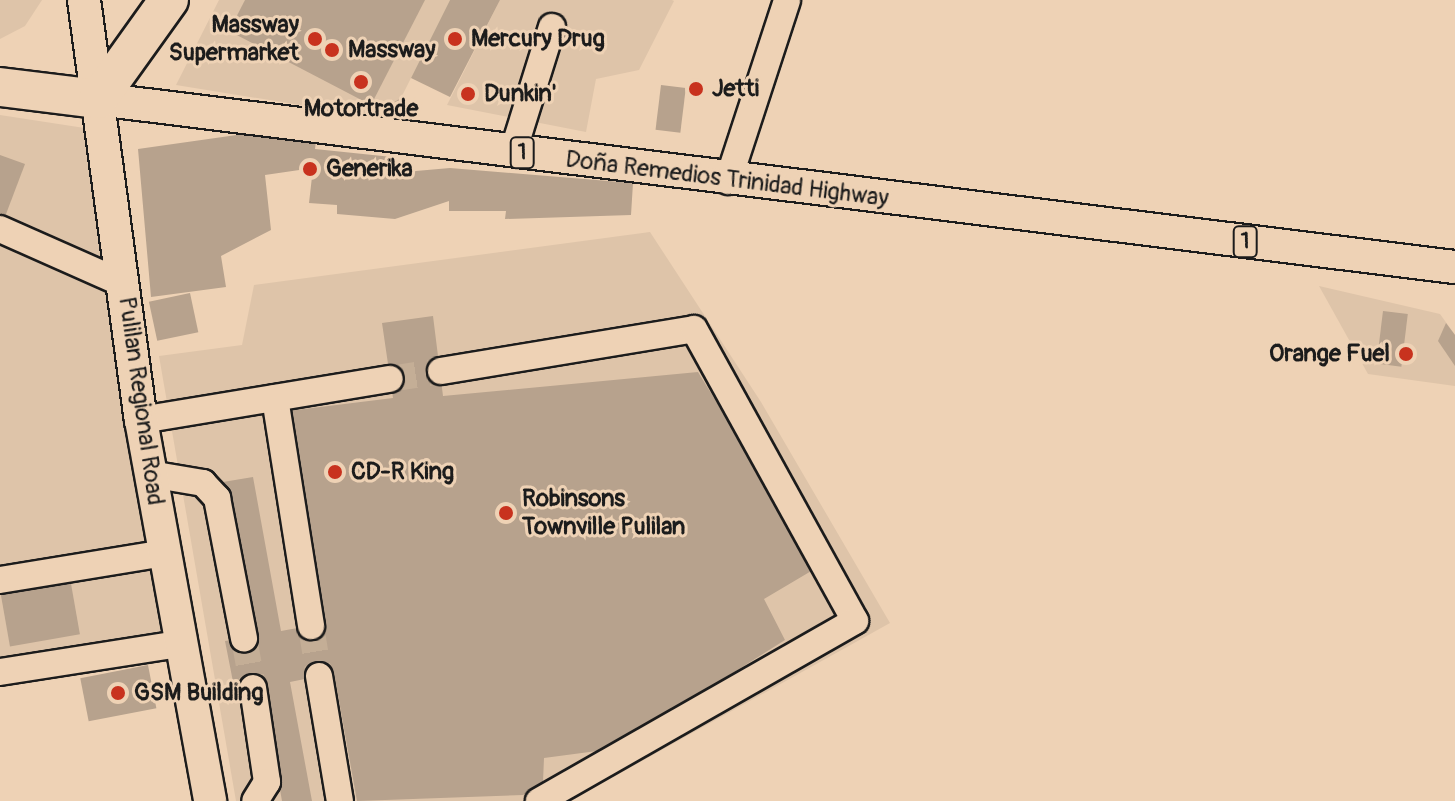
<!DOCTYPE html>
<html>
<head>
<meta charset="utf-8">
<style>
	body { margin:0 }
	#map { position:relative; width:1455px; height:801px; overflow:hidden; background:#eed2b5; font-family:Pangolin,sans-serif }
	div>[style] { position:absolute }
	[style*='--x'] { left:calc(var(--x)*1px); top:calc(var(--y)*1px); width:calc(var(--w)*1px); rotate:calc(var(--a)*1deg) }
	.built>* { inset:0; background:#dec4a9 }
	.building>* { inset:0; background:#b7a28d; transform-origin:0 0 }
	.minor-tunnel>* { height:26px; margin-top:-13px; transform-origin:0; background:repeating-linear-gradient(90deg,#c4ae96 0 26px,transparent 0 39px) }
	.roads { filter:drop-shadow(2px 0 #1c1c1c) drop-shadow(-2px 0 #1c1c1c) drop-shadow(0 2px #1c1c1c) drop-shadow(0 -2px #1c1c1c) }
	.minor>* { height:26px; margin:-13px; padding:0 13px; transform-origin:13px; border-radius:13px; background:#eed2b5 }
	.major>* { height:32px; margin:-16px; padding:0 16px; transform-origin:16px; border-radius:16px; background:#eed2b5 }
	.highway>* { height:38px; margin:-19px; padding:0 19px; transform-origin:19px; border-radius:19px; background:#eed2b5 }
	.dots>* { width:22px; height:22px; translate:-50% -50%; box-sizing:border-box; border:4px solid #eed2b5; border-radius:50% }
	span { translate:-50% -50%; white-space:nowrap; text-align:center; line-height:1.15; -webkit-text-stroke:6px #eed2b5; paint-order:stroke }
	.shield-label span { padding:2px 6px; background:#eed2b5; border:2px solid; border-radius:6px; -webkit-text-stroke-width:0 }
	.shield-label { font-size:22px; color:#1c1c1c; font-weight:700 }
	.poi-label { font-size:24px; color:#1c1c1c; font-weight:700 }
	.right { translate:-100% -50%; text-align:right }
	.left { translate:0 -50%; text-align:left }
	.street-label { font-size:24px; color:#1c1c1c }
</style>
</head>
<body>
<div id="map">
	<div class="built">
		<i style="clip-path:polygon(0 0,42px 0,25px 26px,0 39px)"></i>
		<i style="clip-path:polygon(219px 0,450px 0,401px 98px,379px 111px,381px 118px,176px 85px)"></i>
		<i style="clip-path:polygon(500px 0,672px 0,674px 1px,639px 70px,596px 79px,586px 132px,447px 105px)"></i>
		<i style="clip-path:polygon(0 115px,91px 129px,163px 634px,0 657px)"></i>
		<i style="clip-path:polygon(650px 232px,761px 402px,890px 623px,570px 801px,236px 801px,159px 356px,242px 345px,254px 285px)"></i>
		<i style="clip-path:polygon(1319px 286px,1440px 314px,1455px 335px,1455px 386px,1368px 374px)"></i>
	</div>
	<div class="building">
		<i style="clip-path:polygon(245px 0,425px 0,371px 105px,229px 31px)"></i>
		<i style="clip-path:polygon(450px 0,500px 0,450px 97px,411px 78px)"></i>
		<i style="left:661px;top:85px;width:25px;height:45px;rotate:7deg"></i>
		<i style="clip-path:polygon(401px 98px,406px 119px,381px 118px,379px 111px)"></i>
		<i style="clip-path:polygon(258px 132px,316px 141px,315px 149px,392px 157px,393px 173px,450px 168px,633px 183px,631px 215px,505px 219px,506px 211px,449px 211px,449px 201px,395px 219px,337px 214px,337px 205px,309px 203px,313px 168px,265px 175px,271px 230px,221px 256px,226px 287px,151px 297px,138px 149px)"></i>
		<i style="clip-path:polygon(0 155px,25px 164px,3px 222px,0 221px)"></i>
		<i style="left:190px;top:293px;width:40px;height:42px;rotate:78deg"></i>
		<i style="left:1383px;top:311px;width:25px;height:53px;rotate:7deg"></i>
		<i style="clip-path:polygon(433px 316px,443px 396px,698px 372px,818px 567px,764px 599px,785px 640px,612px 749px,544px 758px,543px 782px,523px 795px,357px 801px,334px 673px,290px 682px,312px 801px,282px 801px,262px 687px,235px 692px,225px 641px,252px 637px,223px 482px,253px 477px,281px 631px,325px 623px,288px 411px,393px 398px,382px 323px)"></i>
		<i style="clip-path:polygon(1446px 323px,1455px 335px,1455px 366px,1438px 341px)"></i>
		<i style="left:70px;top:578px;width:57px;height:71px;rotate:80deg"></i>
		<i style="left:148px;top:665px;width:44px;height:69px;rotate:79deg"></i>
	</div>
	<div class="minor-tunnel">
		<i style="--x:390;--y:379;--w:52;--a:-8.9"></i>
		<i style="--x:311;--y:626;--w:51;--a:80.9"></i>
		<i style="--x:244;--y:638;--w:51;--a:79.8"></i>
	</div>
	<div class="roads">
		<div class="minor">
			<i style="--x:513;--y:152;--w:131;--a:-72.7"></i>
			<i style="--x:728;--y:181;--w:190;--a:-71.9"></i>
			<i style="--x:0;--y:229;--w:136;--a:23.9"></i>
			<i style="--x:441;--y:371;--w:256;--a:-9.4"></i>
			<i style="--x:694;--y:329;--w:333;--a:61.1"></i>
			<i style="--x:855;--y:621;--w:364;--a:150.3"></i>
			<i style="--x:275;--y:398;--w:231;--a:81"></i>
			<i style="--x:141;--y:420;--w:252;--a:-9.4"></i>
			<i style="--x:150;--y:474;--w:54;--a:9.6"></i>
			<i style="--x:203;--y:483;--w:21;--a:47"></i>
			<i style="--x:217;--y:498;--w:143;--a:79.1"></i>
			<i style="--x:0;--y:580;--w:167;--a:-9.3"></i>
			<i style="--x:0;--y:672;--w:180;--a:-8.9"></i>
			<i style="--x:319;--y:676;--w:127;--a:80.5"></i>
			<i style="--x:253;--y:688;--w:95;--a:81.5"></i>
			<i style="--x:267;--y:782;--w:22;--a:122"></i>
		</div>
		<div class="major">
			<i style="--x:84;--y:0;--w:424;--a:82.3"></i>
			<i style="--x:141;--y:420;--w:387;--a:79.7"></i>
			<i style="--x:98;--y:99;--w:1367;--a:7.06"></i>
		</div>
		<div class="highway">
			<i style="--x:0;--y:87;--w:99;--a:7"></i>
			<i style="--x:98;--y:99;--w:122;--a:-54.4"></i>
		</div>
	</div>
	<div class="dots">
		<i style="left:315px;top:39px;background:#c8321e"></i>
		<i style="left:455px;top:39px;background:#c8321e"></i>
		<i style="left:332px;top:50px;background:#c8321e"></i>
		<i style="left:361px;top:82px;background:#c8321e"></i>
		<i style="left:696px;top:89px;background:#c8321e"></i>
		<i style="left:468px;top:94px;background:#c8321e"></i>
		<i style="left:310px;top:169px;background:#c8321e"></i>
		<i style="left:1406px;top:354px;background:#c8321e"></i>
		<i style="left:335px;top:472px;background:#c8321e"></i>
		<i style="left:506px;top:513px;background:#c8321e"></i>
		<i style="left:118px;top:693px;background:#c8321e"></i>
	</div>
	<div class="shield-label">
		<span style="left:522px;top:153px">1</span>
		<span style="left:1245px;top:242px">1</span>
	</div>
	<div class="poi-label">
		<span class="right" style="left:299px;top:39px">Massway<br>Supermarket</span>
		<span class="left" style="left:471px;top:39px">Mercury Drug</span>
		<span class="left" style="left:348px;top:50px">Massway</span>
		<span class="left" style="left:712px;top:89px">Jetti</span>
		<span class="left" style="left:484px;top:94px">Dunkin'</span>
		<span style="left:361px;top:109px">Motortrade</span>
		<span class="left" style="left:326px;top:169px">Generika</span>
		<span class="right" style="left:1390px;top:354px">Orange Fuel</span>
		<span class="left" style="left:351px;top:472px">CD-R King</span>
		<span class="left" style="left:522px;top:513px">Robinsons<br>Townville Pulilan</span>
		<span class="left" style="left:134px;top:693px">GSM Building</span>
	</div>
	<div class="street-label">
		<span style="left:727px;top:179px;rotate:7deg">Doña Remedios Trinidad Highway</span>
		<span style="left:141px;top:401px;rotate:82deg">Pulilan Regional Road</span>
	</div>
</div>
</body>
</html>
